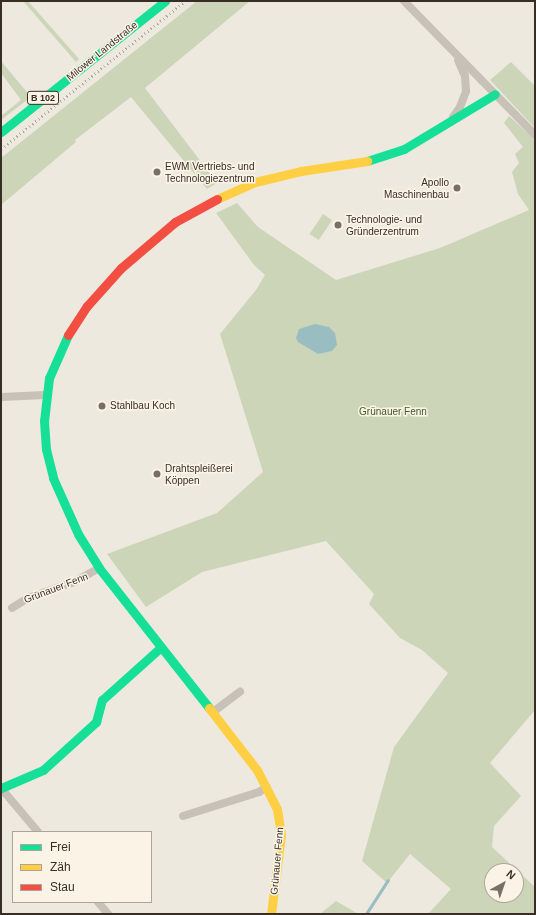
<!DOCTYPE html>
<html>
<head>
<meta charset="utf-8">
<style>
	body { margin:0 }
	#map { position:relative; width:536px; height:915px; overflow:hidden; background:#eee9df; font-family:Arial,sans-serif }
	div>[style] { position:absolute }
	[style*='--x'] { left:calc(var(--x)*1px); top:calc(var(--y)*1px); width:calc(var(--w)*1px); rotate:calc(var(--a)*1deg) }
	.green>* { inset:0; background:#ccd5b8; transform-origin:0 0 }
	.water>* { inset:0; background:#99bdc1 }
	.stream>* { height:2.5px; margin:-1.25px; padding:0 1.25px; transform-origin:1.25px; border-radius:1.25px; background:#99bdc1 }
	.street>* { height:8px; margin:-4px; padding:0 4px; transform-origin:4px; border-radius:4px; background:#c7c1b8 }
	.fast>* { height:9px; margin:-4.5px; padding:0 4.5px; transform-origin:4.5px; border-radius:4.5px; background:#16e098 }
	.slow>* { height:9px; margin:-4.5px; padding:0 4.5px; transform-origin:4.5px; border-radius:4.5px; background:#ffcf43 }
	.jam>* { height:9px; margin:-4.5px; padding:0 4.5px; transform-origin:4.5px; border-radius:4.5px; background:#f24e42 }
	.rail>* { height:2.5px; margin-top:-1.25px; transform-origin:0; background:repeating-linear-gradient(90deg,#aea9a3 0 1px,transparent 0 4px) }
	.dots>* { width:11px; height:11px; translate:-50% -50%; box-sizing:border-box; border:2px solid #fbf4e6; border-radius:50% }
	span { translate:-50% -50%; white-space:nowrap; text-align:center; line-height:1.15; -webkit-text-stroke:3px #fbf4e6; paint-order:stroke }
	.shield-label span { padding:1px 3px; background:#fbf4e6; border:1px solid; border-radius:3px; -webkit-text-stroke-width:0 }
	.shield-label { font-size:9px; color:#382e26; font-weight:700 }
	.street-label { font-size:10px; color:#382e26 }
	.poi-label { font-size:10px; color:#382e26 }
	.left { translate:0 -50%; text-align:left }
	.right { translate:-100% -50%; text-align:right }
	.park-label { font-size:10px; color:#415928 }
	.frame { position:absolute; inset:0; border:2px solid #382e26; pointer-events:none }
	.legend { position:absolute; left:12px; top:831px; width:140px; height:72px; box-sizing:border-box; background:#fbf4e6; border:1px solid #ada599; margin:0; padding:5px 7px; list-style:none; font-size:12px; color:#382e26 }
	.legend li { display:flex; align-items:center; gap:8px; height:20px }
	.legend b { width:20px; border:1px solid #ada599 }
	.north { position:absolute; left:484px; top:863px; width:40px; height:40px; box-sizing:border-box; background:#fbf4e6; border:1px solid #ada599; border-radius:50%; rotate:40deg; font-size:11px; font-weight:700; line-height:16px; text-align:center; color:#382e26 }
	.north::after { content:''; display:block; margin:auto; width:14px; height:18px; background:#786f67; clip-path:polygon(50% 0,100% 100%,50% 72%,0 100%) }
</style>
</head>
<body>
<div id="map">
	<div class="green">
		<i style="clip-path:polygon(23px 1px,28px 1px,79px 59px,76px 62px)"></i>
		<i style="clip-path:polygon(197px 1px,250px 1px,145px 88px,217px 183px,207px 189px,131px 97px,75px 140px,76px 142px,1px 205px,1px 158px)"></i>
		<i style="clip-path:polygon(1px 61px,31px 97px,1px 120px,1px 116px,21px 100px,1px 73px)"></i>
		<i style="clip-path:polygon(511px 62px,535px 86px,535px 128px,490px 80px)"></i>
		<i style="clip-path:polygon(evenodd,509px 116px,535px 140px,535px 710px,490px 763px,521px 796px,494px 826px,492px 847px,535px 887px,535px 913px,428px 914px,451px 889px,410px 854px,387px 883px,362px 861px,394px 747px,448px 673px,422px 650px,400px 638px,369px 604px,374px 594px,326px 541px,202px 572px,146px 607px,107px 554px,217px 513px,263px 472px,220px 334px,256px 290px,265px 275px,254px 265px,216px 213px,237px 203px,258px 227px,336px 280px,440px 248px,529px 210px,518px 194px,512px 172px,519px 163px,515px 154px,523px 147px,504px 123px,509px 116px,492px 871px,516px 871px,516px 895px,492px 895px,492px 871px)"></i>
		<i style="left:323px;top:214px;width:11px;height:24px;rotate:34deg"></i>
		<i style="clip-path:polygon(336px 901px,350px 909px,358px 914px,320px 914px)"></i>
	</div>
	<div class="water">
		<i style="clip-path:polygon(315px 324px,329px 327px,335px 333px,337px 345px,332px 351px,318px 354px,298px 342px,296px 338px,299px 329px)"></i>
	</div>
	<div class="stream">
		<i style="--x:366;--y:914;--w:40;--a:-57.1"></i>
	</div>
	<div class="street">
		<i style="--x:404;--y:1;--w:187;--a:45.6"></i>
		<i style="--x:453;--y:117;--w:12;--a:-55"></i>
		<i style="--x:460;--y:107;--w:17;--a:-69"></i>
		<i style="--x:466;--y:91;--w:15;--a:-94"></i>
		<i style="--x:465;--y:76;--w:17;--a:-114"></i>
		<i style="--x:1;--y:397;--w:44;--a:-2.6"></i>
		<i style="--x:12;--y:608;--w:19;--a:-32"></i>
		<i style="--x:28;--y:598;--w:49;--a:-19.2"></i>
		<i style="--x:74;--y:582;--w:29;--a:-29"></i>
		<i style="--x:213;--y:712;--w:34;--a:-37"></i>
		<i style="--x:1;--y:788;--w:57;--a:49.9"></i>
		<i style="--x:183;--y:816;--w:80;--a:-17.5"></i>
		<i style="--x:259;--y:792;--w:9;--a:-32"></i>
		<i style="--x:98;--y:902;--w:16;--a:50"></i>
	</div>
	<div class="fast">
		<i style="--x:1;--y:132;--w:210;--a:-38.6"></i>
		<i style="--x:367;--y:161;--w:39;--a:-18"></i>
		<i style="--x:404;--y:149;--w:106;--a:-31.1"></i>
		<i style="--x:68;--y:335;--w:47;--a:113.8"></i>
		<i style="--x:49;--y:378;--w:43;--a:96.6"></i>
		<i style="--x:44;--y:421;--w:28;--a:86"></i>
		<i style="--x:46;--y:449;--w:30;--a:76"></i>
		<i style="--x:53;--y:478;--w:61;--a:65.9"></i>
		<i style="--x:78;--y:534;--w:40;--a:58"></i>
		<i style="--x:99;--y:568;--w:178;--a:51.8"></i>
		<i style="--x:1;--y:788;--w:46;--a:-23.2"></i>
		<i style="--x:43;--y:770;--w:72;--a:-42.2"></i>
		<i style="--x:96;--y:722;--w:23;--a:-75"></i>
		<i style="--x:102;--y:700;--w:79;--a:-41.9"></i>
	</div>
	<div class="slow">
		<i style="--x:217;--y:199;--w:42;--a:-24.1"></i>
		<i style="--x:255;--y:182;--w:47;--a:-13.4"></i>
		<i style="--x:301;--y:171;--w:67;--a:-8.6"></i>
		<i style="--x:209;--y:708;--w:78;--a:52.3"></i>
		<i style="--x:257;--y:770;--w:44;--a:62.9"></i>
		<i style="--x:277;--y:809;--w:26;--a:81"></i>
		<i style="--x:281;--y:835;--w:80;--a:97.2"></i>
	</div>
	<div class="jam">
		<i style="--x:68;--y:335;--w:35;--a:-57"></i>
		<i style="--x:87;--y:306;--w:51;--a:-48.2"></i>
		<i style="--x:121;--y:268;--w:71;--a:-40.4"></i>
		<i style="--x:175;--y:222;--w:48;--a:-28.7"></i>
	</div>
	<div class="rail">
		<i style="--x:1;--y:149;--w:236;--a:-38.8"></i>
	</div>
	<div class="dots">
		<i style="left:157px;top:172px;background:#786f67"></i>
		<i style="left:457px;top:188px;background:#786f67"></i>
		<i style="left:338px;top:225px;background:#786f67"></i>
		<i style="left:102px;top:406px;background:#786f67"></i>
		<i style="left:157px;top:474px;background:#786f67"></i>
	</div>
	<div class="shield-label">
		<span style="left:43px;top:98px">B 102</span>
	</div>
	<div class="street-label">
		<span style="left:102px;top:51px;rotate:-39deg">Milower Landstraße</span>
		<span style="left:56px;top:588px;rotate:-21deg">Grünauer Fenn</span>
		<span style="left:277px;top:861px;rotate:-85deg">Grünauer Fenn</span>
	</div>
	<div class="poi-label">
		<span class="left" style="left:165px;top:172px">EWM Vertriebs- und<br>Technologiezentrum</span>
		<span class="right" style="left:449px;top:188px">Apollo<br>Maschinenbau</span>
		<span class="left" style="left:346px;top:225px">Technologie- und<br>Gründerzentrum</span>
		<span class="left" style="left:110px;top:406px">Stahlbau Koch</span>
		<span class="left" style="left:165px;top:474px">Drahtspleißerei<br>Köppen</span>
	</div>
	<div class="park-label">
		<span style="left:393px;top:412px">Grünauer Fenn</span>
	</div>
	<div class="frame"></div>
	<ul class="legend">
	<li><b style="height:5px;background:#16e098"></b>Frei</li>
	<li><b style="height:5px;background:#ffcf43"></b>Zäh</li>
	<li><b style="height:5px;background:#f24e42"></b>Stau</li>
	</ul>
	<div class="north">N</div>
</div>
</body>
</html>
